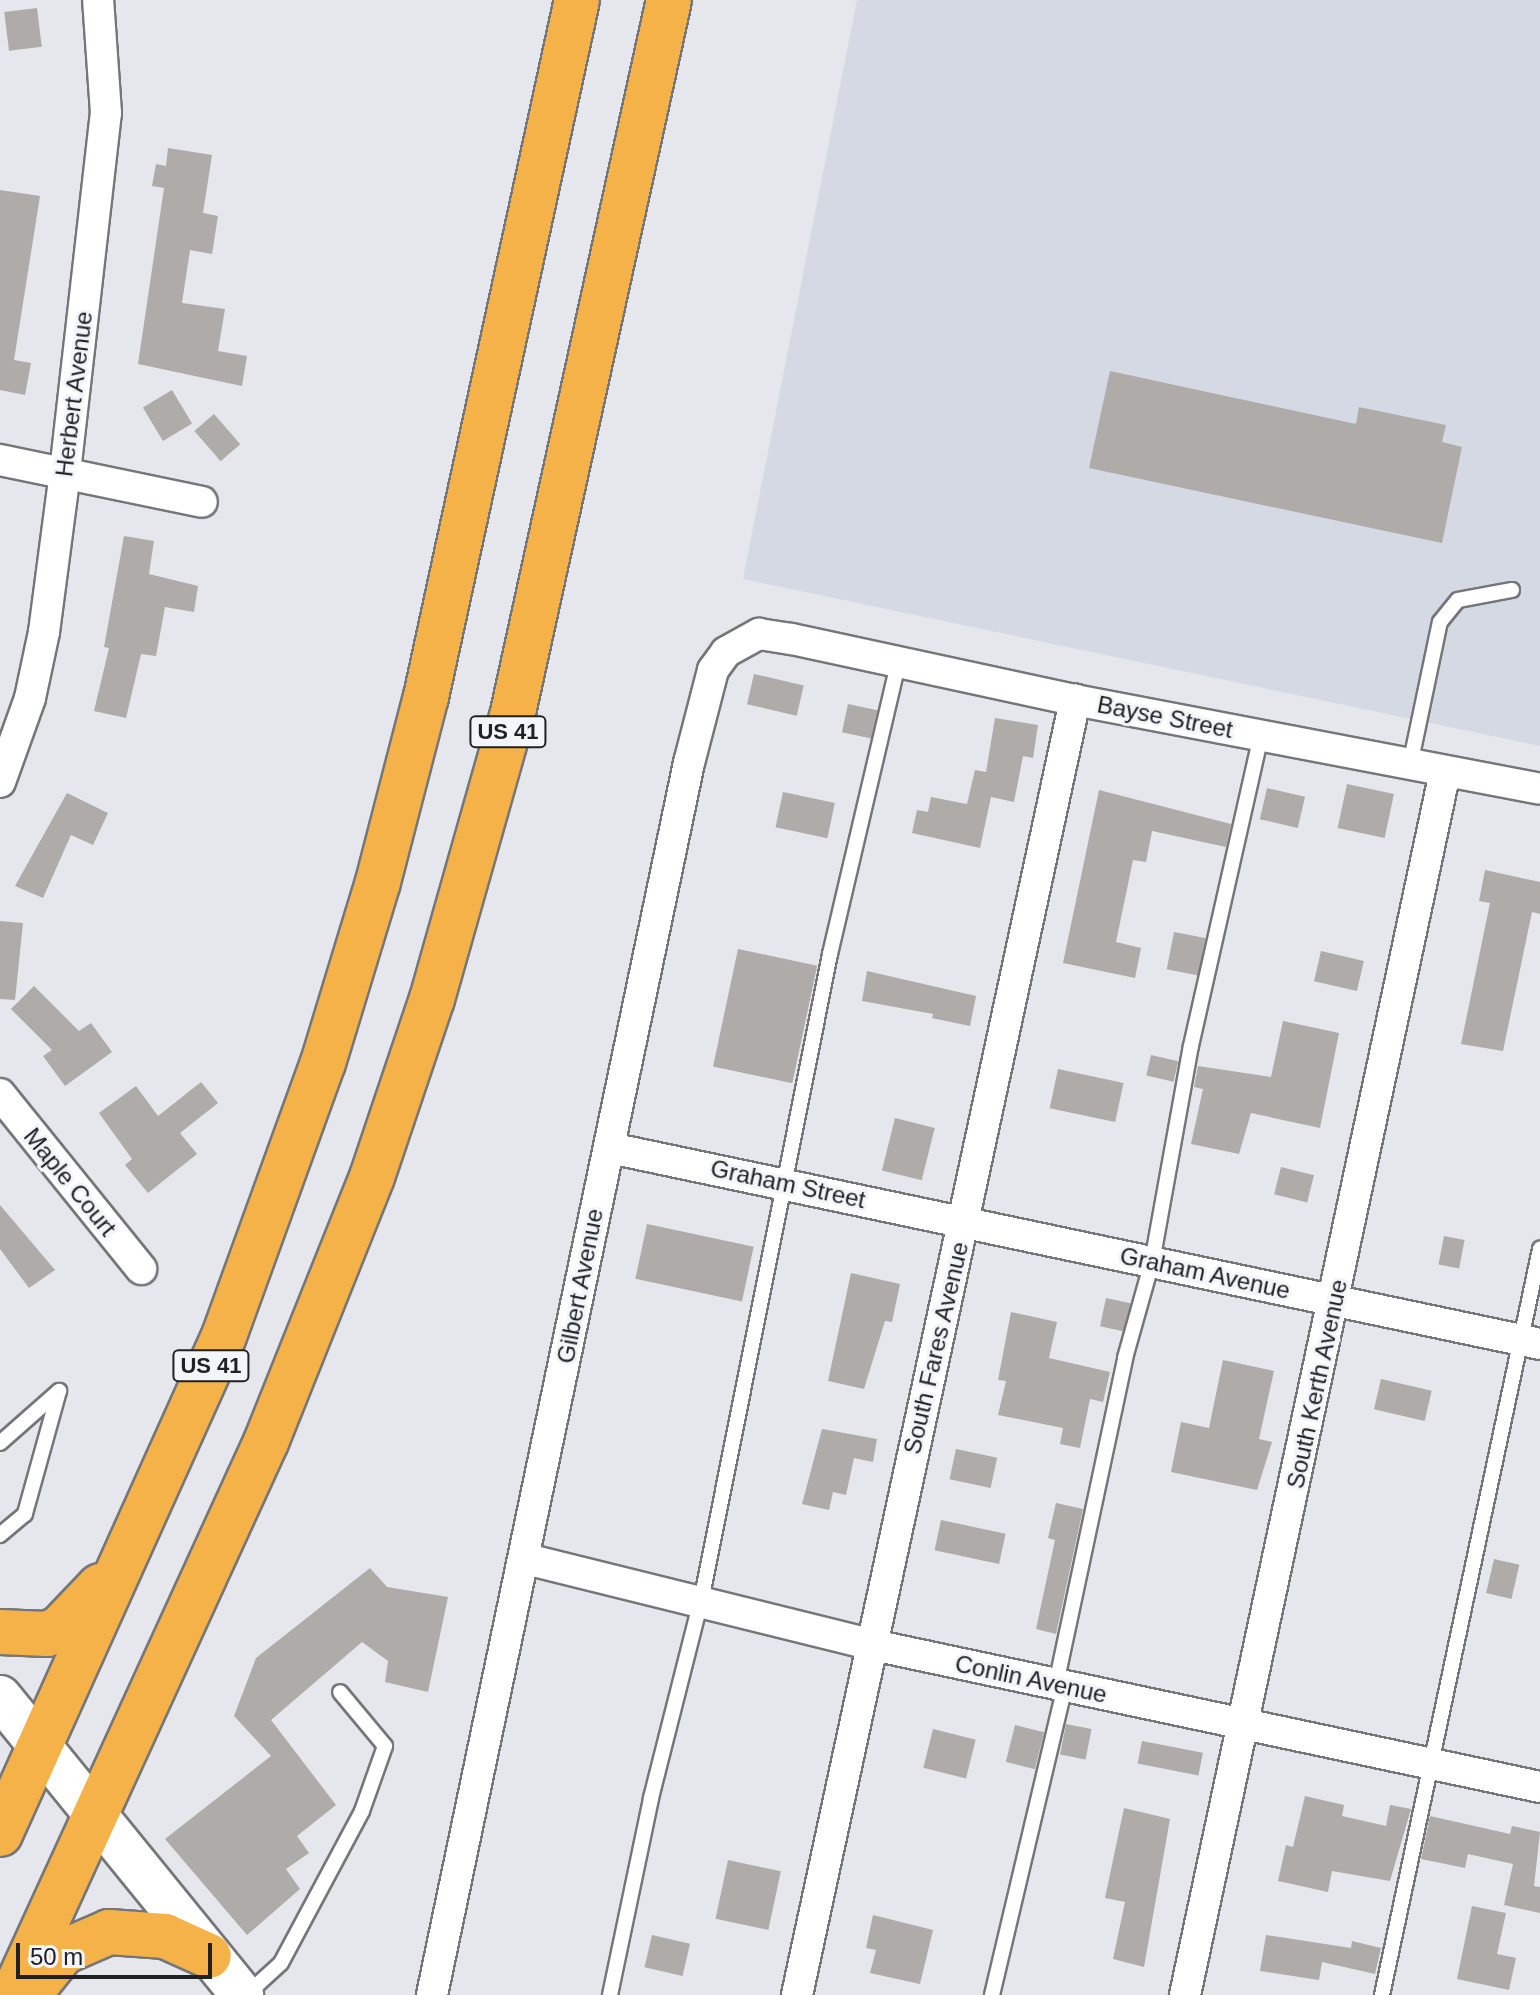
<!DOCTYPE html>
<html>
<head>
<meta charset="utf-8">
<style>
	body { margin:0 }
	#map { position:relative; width:1540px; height:1995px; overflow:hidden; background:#e5e7ec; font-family:Helvetica,sans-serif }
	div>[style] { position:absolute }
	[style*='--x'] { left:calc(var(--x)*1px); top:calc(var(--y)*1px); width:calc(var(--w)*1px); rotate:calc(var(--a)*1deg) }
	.built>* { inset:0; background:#d4d9e4 }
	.building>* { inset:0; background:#afaba8; transform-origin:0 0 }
	.roads { filter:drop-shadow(2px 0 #74767a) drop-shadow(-2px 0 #74767a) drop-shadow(0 2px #74767a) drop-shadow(0 -2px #74767a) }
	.lane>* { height:14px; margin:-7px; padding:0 7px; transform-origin:7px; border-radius:7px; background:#fff }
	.street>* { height:30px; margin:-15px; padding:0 15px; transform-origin:15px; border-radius:15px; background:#fff }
	.secondary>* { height:42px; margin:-21px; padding:0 21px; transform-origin:21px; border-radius:21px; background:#fff }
	.highway>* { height:44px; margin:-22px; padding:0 22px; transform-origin:22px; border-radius:22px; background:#f5b248 }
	span { translate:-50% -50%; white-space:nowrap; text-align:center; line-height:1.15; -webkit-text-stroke:6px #f2f5f9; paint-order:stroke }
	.shield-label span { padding:2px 6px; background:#f2f5f9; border:2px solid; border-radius:6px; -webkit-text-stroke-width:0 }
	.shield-label { font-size:22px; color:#202123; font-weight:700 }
	.street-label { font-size:24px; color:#202123 }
	.scale { position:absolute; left:16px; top:1943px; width:196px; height:36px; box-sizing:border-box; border:4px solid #202123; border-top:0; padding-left:10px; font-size:24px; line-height:28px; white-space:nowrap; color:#202123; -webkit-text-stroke:6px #f2f5f9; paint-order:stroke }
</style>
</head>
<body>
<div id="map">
	<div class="built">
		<i style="clip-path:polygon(857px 0,1540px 0,1540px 746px,743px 579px)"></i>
	</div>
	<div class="building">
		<i style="left:37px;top:8px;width:39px;height:33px;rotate:83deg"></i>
		<i style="clip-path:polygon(168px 148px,212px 155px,203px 213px,218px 216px,212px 254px,190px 250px,182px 303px,225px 309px,218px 351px,247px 356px,242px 386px,138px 364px,164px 188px,152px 186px,156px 164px,166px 166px)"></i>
		<i style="clip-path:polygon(0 190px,40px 196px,14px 360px,31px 363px,25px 395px,0 390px)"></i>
		<i style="clip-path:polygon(1110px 371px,1356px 424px,1359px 407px,1446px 425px,1442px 442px,1462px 447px,1442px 543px,1089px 468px)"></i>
		<i style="left:172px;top:390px;width:39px;height:34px;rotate:59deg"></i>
		<i style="left:214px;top:414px;width:40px;height:26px;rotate:49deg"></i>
		<i style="clip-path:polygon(124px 536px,154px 541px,149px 574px,198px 586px,194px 612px,165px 607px,156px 656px,141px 654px,126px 718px,94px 711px,109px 648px,104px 647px)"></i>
		<i style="left:754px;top:674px;width:51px;height:31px;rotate:13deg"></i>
		<i style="left:848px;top:704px;width:30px;height:29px;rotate:12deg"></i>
		<i style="clip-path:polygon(995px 718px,1038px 725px,1033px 758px,1023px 756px,1014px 802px,991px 797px,980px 848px,912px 833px,917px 810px,928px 812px,931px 797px,967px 804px,975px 770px,986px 772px)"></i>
		<i style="left:1347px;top:784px;width:48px;height:45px;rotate:12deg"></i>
		<i style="left:1267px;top:788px;width:39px;height:32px;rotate:13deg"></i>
		<i style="clip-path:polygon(1099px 790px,1231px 824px,1226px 847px,1152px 831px,1146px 862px,1133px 860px,1116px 942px,1141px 948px,1135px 978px,1063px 963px)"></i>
		<i style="left:783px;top:792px;width:53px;height:36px;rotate:12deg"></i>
		<i style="clip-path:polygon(67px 793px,108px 813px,93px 845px,71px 835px,43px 898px,15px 886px)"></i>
		<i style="clip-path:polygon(1485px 870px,1540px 882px,1540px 914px,1532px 912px,1503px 1051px,1461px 1044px,1490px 903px,1479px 901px)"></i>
		<i style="clip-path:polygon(0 921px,23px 923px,15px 1000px,0 999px)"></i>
		<i style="left:1174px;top:932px;width:32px;height:38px;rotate:11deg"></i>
		<i style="left:738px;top:949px;width:81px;height:120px;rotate:12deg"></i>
		<i style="left:1321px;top:951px;width:44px;height:31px;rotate:13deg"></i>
		<i style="clip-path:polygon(867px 971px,976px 996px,970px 1026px,932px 1018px,933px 1014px,862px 1001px)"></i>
		<i style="clip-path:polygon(34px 986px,79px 1031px,91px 1023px,112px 1052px,65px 1086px,43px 1056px,52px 1050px,11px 1009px)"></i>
		<i style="clip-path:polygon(1283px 1021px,1339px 1033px,1320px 1128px,1251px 1113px,1239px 1154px,1191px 1144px,1203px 1089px,1194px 1087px,1198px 1066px,1271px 1077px)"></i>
		<i style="left:1151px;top:1055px;width:28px;height:21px;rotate:13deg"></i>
		<i style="left:1058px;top:1069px;width:67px;height:40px;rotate:12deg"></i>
		<i style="clip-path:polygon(201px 1082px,218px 1103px,180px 1133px,197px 1154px,148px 1193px,125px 1165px,132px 1159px,99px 1113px,136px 1086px,158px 1116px)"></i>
		<i style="left:895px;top:1118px;width:41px;height:54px;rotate:14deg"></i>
		<i style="left:1281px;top:1167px;width:34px;height:28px;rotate:14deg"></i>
		<i style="clip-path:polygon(0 1205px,55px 1270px,29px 1288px,0 1249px)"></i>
		<i style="left:647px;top:1224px;width:109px;height:56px;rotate:12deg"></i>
		<i style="left:1444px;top:1236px;width:21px;height:29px;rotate:11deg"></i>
		<i style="clip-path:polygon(851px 1273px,900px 1284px,892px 1322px,885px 1321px,864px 1389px,828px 1381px)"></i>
		<i style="left:1106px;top:1298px;width:25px;height:29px;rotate:12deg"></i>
		<i style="clip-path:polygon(1011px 1312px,1057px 1322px,1049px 1358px,1110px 1372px,1103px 1402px,1090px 1399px,1080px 1448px,1060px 1444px,1063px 1428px,998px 1415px,1006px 1381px,998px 1380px)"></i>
		<i style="clip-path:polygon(1223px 1360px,1274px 1371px,1259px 1439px,1272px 1442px,1257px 1490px,1171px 1472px,1181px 1422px,1209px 1428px)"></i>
		<i style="left:1381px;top:1379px;width:52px;height:31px;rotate:13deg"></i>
		<i style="clip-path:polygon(822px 1429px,877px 1439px,873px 1462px,854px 1458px,846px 1495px,833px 1492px,829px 1510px,802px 1504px)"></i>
		<i style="left:956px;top:1449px;width:42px;height:31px;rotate:12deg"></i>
		<i style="clip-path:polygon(1056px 1503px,1083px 1509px,1056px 1634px,1036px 1629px,1055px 1540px,1048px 1538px)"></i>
		<i style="left:941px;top:1520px;width:66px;height:31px;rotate:12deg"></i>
		<i style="left:1494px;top:1559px;width:26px;height:35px;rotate:13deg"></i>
		<i style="clip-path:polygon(370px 1568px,387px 1587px,448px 1597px,428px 1692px,385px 1682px,388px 1661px,362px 1642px,271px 1720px,336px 1805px,297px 1836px,309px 1853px,286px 1869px,300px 1889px,247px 1935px,165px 1839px,271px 1756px,234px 1716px,256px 1658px)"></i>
		<i style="left:1066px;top:1724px;width:26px;height:31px;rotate:11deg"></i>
		<i style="left:1015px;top:1725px;width:30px;height:38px;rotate:14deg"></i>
		<i style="left:933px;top:1729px;width:44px;height:40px;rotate:14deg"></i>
		<i style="left:1142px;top:1741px;width:62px;height:23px;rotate:11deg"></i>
		<i style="clip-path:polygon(1305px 1796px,1344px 1805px,1342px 1816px,1386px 1826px,1390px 1805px,1411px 1809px,1390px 1881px,1332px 1871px,1328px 1892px,1278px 1881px,1286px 1845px,1293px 1847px)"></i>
		<i style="clip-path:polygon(1124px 1808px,1170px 1819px,1144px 1967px,1113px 1959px,1125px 1902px,1105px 1898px)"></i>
		<i style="clip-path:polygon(1430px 1816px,1510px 1834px,1512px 1826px,1540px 1832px,1534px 1886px,1540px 1887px,1540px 1913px,1504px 1905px,1513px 1864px,1468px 1854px,1465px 1868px,1421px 1859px)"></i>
		<i style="left:728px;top:1860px;width:54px;height:60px;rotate:12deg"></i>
		<i style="clip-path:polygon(1472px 1906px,1506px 1913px,1497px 1954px,1516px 1958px,1509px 1990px,1457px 1979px)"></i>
		<i style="clip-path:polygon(873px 1915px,933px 1930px,920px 1984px,870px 1973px,876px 1950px,866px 1948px)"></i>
		<i style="left:652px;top:1935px;width:39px;height:33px;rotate:13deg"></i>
		<i style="clip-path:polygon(1266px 1935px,1351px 1948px,1352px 1941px,1381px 1948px,1375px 1974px,1322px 1962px,1319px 1980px,1260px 1971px)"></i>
	</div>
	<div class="roads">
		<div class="lane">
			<i style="--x:1410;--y:765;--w:146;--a:-78.2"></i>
			<i style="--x:1440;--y:622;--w:28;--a:-51"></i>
			<i style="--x:1458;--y:600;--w:55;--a:-10.5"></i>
			<i style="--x:0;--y:1443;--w:79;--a:-41.4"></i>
			<i style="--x:59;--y:1391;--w:128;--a:105.5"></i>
			<i style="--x:25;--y:1514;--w:33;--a:140"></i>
			<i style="--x:1056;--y:1684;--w:333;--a:-78"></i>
			<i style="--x:1125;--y:1358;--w:100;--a:-74.3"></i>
			<i style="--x:1152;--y:1262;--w:219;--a:-79.8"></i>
			<i style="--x:1191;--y:1046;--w:318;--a:-77.3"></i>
			<i style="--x:246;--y:1995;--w:47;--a:-42.4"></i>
			<i style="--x:281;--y:1963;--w:172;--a:-61.9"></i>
			<i style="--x:362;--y:1811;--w:69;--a:-70.5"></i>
			<i style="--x:385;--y:1746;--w:70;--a:-129.8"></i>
			<i style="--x:610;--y:1995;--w:201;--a:-78.2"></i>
			<i style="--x:651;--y:1798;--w:203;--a:-75.8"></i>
			<i style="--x:701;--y:1601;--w:660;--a:-78.72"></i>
			<i style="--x:830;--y:954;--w:302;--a:-76.8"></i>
			<i style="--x:992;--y:1995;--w:318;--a:-76.7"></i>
			<i style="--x:1382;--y:1995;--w:763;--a:-78.04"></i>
		</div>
		<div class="street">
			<i style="--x:0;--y:460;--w:206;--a:11.7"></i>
			<i style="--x:0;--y:782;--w:89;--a:-70.3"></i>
			<i style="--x:30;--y:698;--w:67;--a:-78"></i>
			<i style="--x:44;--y:632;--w:161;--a:-82.5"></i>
			<i style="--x:65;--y:472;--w:361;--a:-83.5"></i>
			<i style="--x:106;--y:113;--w:113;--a:-94"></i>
			<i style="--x:0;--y:1094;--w:225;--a:51.1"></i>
			<i style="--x:610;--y:1148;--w:950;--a:11.9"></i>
			<i style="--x:526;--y:1559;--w:357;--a:13.9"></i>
			<i style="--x:873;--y:1645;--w:682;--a:12.02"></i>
			<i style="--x:432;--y:1995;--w:1259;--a:-78.22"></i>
			<i style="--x:689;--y:763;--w:96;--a:-75.5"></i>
			<i style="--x:713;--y:670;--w:22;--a:-54"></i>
			<i style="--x:726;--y:652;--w:38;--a:-29"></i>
			<i style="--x:759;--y:634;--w:33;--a:9"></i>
			<i style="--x:792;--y:639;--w:289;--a:12.2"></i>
			<i style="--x:1075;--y:700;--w:473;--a:10.8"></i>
			<i style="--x:797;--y:1995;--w:1325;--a:-77.88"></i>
			<i style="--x:1185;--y:1995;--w:1250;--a:-78"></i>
		</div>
		<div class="secondary">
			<i style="--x:0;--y:1697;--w:384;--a:50.9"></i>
		</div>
		<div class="highway">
			<i style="--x:0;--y:1632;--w:47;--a:2.4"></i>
			<i style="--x:47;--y:1634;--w:14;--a:-25"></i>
			<i style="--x:60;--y:1628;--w:58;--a:-46.4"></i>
			<i style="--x:0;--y:1834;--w:546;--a:-65.78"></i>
			<i style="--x:224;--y:1336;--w:290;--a:-70.1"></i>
			<i style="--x:323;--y:1063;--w:189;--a:-73.1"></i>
			<i style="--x:378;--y:882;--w:191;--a:-75.5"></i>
			<i style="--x:426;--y:697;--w:713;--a:-77.78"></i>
			<i style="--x:30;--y:1993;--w:53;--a:-51.2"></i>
			<i style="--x:63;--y:1952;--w:50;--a:-23.5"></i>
			<i style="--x:109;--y:1932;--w:56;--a:4.1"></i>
			<i style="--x:165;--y:1936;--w:48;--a:24.4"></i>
			<i style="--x:13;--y:1995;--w:608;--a:-65.42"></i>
			<i style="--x:266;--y:1442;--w:285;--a:-68.2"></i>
			<i style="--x:372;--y:1177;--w:188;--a:-71.4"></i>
			<i style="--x:432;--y:999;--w:293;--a:-74.2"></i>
			<i style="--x:512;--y:717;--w:734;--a:-77.65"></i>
		</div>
	</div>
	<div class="shield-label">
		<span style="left:508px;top:732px">US 41</span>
		<span style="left:211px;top:1366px">US 41</span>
	</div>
	<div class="street-label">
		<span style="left:74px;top:394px;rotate:-83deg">Herbert Avenue</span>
		<span style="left:1165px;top:717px;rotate:11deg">Bayse Street</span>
		<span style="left:70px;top:1182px;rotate:51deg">Maple Court</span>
		<span style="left:788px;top:1184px;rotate:12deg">Graham Street</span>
		<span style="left:1205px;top:1273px;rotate:12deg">Graham Avenue</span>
		<span style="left:580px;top:1286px;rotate:-79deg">Gilbert Avenue</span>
		<span style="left:936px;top:1348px;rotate:-77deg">South Fares Avenue</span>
		<span style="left:1317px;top:1384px;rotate:-78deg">South Kerth Avenue</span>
		<span style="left:1031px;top:1679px;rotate:12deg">Conlin Avenue</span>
	</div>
	<div class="scale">50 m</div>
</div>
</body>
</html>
